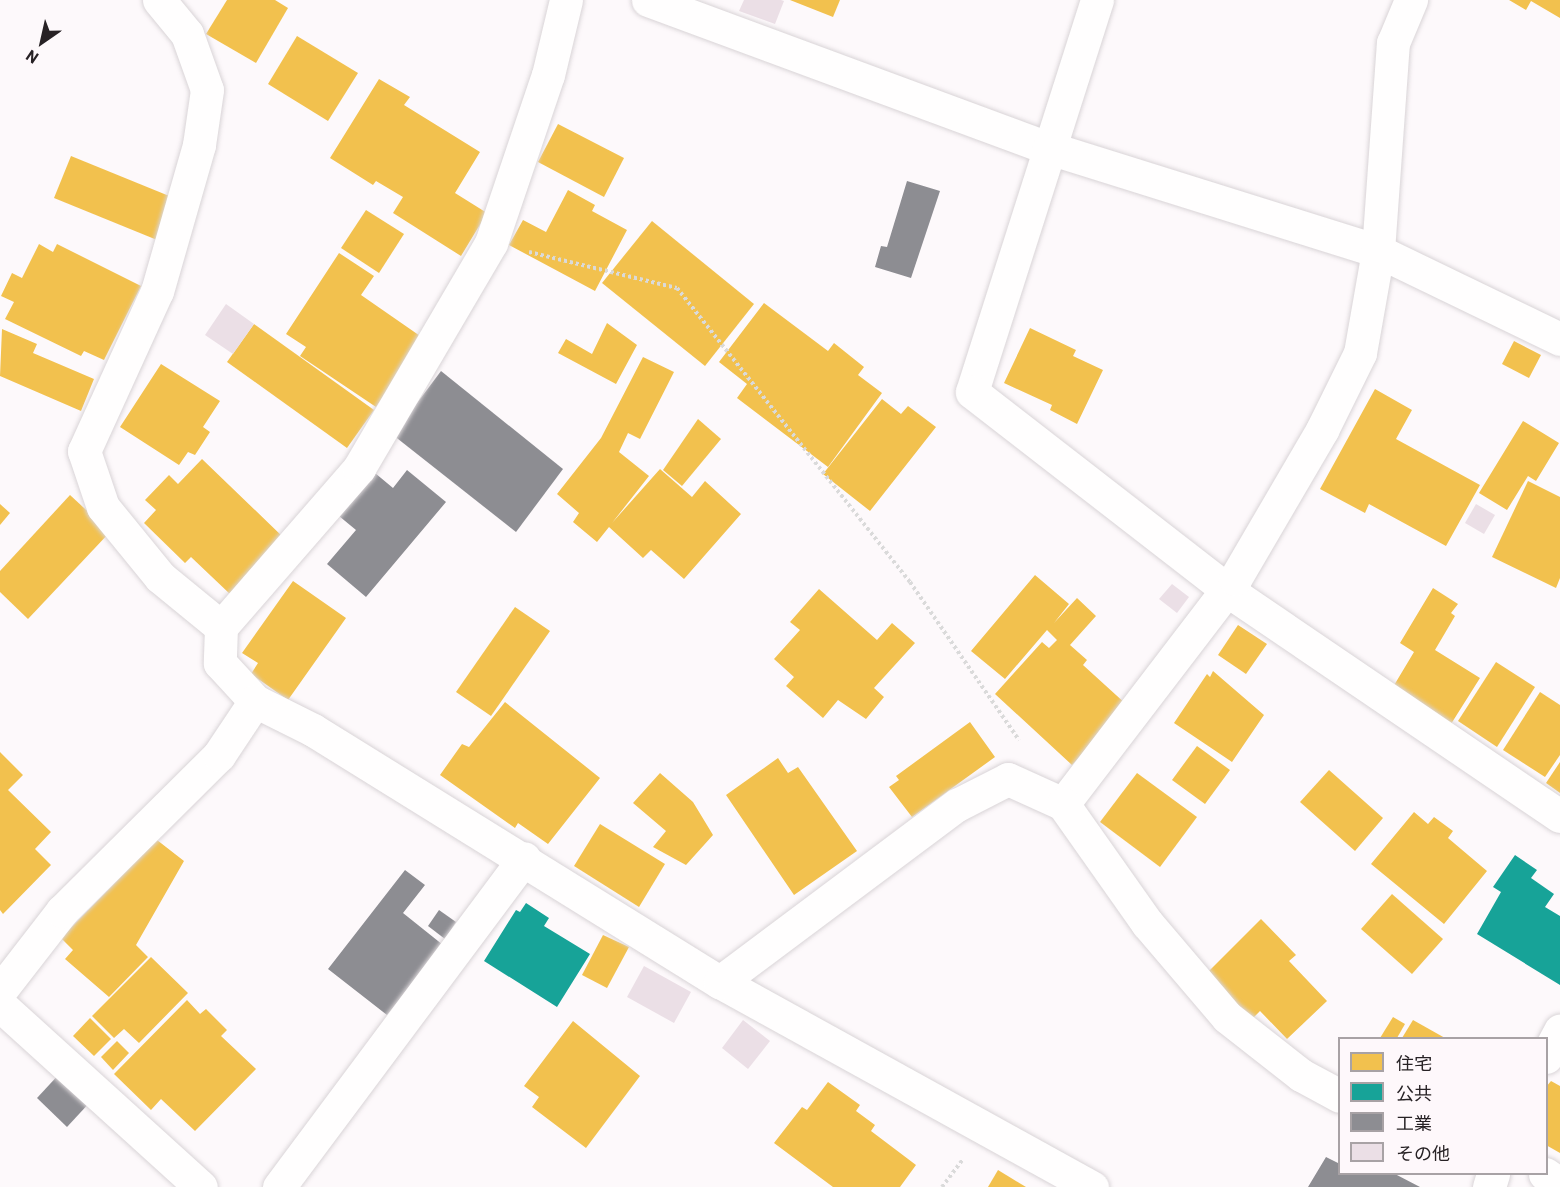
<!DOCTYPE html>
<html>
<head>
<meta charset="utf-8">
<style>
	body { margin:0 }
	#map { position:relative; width:1560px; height:1187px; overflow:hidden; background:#fdf9fb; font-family:Barlow,"Noto Sans JP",sans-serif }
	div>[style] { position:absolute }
	.homes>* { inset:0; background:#f2c14e }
	.public>* { inset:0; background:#17a398 }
	.industry>* { inset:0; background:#8d8d92 }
	.building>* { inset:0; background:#ebdfe6 }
	.path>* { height:4px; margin-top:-2px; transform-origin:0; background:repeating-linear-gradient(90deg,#dadada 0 3px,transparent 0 6px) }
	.roads { filter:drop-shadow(0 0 2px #d9d4d7) drop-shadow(0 0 2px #d9d4d7) }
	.minor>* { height:33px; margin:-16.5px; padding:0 16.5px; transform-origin:16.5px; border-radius:16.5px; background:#fffefe }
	span { translate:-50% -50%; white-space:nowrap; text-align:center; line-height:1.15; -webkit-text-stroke:6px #fef8fb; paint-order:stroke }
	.legend { position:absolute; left:1338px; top:1037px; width:210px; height:138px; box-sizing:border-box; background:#fef8fb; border:2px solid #a8a2a5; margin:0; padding:8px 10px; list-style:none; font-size:18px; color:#272225 }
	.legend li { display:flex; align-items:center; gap:12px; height:30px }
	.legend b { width:30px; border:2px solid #a8a2a5 }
	.north { position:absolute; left:12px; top:12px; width:60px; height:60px; -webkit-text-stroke:4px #fef8fb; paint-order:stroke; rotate:214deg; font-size:16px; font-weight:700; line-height:24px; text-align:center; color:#272225 }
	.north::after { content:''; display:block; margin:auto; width:21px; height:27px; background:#272225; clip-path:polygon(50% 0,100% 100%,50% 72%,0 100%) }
</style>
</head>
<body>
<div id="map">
	<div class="homes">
		<i style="clip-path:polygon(227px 0,275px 0,288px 8px,256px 63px,206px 34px)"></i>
		<i style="clip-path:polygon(790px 0,840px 0,833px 17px)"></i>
		<i style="clip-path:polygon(1509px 0,1560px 0,1560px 18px,1531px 1px,1526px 10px)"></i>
		<i style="clip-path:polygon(297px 36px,358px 73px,328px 121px,268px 84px)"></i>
		<i style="clip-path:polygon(379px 79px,410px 97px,404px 105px,480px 152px,455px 193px,487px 213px,461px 256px,393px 213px,403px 197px,376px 181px,373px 185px,330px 158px)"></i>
		<i style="clip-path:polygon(558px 124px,624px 158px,604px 197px,538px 162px)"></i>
		<i style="clip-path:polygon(71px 156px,179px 200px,162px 242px,54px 198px)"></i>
		<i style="clip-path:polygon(568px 190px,595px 205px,592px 211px,627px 230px,595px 291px,509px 245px,523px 220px,546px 232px)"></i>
		<i style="clip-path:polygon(366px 210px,404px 234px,379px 273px,341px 248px)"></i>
		<i style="clip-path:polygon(652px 221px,754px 304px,705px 366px,602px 283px)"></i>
		<i style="clip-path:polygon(39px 244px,53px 252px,57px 244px,141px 286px,104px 360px,84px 351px,81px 356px,5px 319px,14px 302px,1px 296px,12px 273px,22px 278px)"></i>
		<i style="clip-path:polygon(339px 253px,374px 276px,361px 295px,423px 338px,376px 407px,300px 356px,306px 347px,286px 334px)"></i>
		<i style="clip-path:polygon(764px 303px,828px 351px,834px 343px,864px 367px,858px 375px,882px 393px,828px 467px,737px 398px,747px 384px,719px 362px)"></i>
		<i style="clip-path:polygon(607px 323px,637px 345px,616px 384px,558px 353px,566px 339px,592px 354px)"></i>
		<i style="clip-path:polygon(254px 324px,374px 410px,347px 448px,227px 362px)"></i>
		<i style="clip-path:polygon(1030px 328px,1076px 350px,1073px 356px,1103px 370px,1077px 424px,1050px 410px,1052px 405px,1004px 383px)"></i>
		<i style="clip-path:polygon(2px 329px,37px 344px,33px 353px,94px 379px,81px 411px,0 376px)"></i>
		<i style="clip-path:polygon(1514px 341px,1541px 355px,1529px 378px,1502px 364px)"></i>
		<i style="clip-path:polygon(643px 357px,674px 372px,640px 439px,628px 433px,619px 452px,649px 476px,612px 523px,660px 469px,692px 497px,705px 481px,741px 514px,684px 579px,651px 550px,643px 558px,609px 527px,597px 542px,573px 522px,579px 513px,557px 494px,601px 438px)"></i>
		<i style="clip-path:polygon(161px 364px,220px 401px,203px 427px,210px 432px,195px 455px,188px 452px,179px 465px,120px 427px)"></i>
		<i style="clip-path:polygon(1375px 389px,1412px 410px,1396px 439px,1480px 485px,1446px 546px,1369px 504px,1365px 513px,1320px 489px)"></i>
		<i style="clip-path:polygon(882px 399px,901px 414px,908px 406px,936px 427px,870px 511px,823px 474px)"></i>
		<i style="clip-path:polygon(698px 419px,721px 439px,682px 486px,663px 470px)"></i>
		<i style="clip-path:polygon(1523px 421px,1559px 443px,1536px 481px,1528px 476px,1507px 510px,1479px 493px)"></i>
		<i style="clip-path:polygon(202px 459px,285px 539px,231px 595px,191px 557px,185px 563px,144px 523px,156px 510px,145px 500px,169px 475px,178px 484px)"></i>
		<i style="clip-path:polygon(1528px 481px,1560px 497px,1560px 578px,1556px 588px,1492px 557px)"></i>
		<i style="clip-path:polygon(70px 495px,110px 532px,28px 619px,0 592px,0 571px)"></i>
		<i style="clip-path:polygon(0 504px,10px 513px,0 525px)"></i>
		<i style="clip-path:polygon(1035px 575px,1069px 604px,1054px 623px,1077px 598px,1096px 616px,1070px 645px,1087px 660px,1083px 665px,1127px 705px,1072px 765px,995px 694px,1042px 642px,1049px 648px,1057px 640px,1047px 630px,1005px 679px,971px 651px)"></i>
		<i style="clip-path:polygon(293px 581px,346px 618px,288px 700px,251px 674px,258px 663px,242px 653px)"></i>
		<i style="clip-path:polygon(1433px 588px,1458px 604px,1451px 613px,1455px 616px,1435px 650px,1480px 678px,1451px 724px,1393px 687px,1414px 652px,1400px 643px)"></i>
		<i style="clip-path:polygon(819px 589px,877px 640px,892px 623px,915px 643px,874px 688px,884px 697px,866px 719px,838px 700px,823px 718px,786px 686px,794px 677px,774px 659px,800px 630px,790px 622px)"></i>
		<i style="clip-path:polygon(515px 607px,550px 631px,491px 716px,456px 692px)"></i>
		<i style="clip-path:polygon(1238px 625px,1267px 644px,1246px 674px,1218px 655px)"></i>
		<i style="clip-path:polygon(1496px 662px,1535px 687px,1497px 747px,1458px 721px)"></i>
		<i style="clip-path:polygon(1213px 671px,1264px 715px,1232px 762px,1174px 723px,1207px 674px,1210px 677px)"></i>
		<i style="clip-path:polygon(1540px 692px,1560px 705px,1560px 755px,1545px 777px,1503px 750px)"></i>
		<i style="clip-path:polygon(505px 702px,600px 778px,548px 844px,518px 823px,515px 828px,440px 775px,462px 744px,469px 747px)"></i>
		<i style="clip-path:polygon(970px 722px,995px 757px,912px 817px,889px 787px,899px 780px,896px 776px)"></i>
		<i style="clip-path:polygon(1197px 746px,1230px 770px,1205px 804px,1172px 780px)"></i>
		<i style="clip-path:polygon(0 752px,23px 775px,8px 790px,51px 832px,35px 849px,51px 865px,3px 914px,0 910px)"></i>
		<i style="clip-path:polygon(778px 758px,788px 773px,798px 767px,857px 851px,794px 895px,726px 795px)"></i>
		<i style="clip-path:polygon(1560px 762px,1560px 793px,1546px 783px)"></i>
		<i style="clip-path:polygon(1329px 770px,1383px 818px,1355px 851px,1300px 802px)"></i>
		<i style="clip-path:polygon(660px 773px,693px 802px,713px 835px,686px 865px,653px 847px,666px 831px,633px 803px)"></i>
		<i style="clip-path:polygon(1137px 773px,1197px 817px,1160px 867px,1100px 822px)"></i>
		<i style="clip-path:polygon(1414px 812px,1428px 824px,1434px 817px,1453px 831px,1448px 838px,1487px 871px,1444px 924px,1371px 864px)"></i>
		<i style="clip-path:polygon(600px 824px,665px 864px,639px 907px,574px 866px)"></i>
		<i style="clip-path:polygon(157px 840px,184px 861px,136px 945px,148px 957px,109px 997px,65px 959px,73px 950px,61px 938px)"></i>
		<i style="clip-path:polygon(1392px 894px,1443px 939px,1412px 974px,1361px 929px)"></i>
		<i style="clip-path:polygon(1261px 919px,1296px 955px,1289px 961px,1327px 1001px,1287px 1039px,1260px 1011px,1251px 1020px,1206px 974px)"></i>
		<i style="clip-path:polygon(603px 935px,629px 947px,607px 988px,582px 975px)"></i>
		<i style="clip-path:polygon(151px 957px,188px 993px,139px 1043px,124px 1029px,114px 1038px,92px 1016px)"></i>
		<i style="clip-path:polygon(187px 1000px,200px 1014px,206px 1009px,227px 1030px,221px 1036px,256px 1069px,195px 1131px,161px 1099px,151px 1110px,114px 1074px)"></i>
		<i style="clip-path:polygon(1393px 1017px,1405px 1024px,1397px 1038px,1380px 1038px)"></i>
		<i style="clip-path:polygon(90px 1018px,111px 1039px,94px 1056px,73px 1036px)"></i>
		<i style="clip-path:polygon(1413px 1020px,1445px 1038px,1402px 1038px)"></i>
		<i style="clip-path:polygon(573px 1021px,640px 1076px,586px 1148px,532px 1107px,539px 1097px,524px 1086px)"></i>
		<i style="clip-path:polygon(117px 1041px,129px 1053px,113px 1070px,101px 1057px)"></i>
		<i style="clip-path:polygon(1551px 1081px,1560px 1086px,1560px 1153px,1546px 1145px,1546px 1087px)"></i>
		<i style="clip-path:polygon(828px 1082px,860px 1105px,856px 1111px,875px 1125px,871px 1131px,916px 1165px,900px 1187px,833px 1187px,774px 1143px,802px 1107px,807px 1110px)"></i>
		<i style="clip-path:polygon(998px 1170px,1026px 1187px,988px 1187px)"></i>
	</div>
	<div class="public">
		<i style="clip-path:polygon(1515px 855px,1537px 870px,1531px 878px,1554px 894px,1545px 907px,1560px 916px,1560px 985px,1477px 934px,1501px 892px,1493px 887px)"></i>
		<i style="clip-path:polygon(526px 903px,549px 918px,544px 926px,590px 954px,557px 1007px,484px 961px,516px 910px,520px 912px)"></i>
	</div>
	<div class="industry">
		<i style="clip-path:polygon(907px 181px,940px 191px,911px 278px,875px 267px,881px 246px,887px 247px)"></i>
		<i style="clip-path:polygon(441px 371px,563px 469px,516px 532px,393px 435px)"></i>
		<i style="clip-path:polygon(407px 470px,446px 502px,366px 597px,327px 564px,356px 530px,339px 516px,375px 473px,393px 488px)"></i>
		<i style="clip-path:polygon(405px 870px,425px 885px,403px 913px,443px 945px,387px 1015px,328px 969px)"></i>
		<i style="clip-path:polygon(439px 910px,456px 922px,445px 939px,428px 926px)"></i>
		<i style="clip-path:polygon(62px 1071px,92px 1100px,67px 1127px,37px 1098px)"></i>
		<i style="clip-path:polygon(1326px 1157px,1340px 1164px,1340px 1174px,1395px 1174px,1420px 1187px,1308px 1187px)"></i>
	</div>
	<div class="building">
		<i style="clip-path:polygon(744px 0,781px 0,784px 1px,775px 24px,739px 11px)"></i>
		<i style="clip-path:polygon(226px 304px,254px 324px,233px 354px,205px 335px)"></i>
		<i style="clip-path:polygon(1476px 504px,1495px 515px,1484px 534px,1465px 523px)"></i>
		<i style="clip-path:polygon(1172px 584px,1189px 597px,1177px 613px,1159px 599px)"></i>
		<i style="clip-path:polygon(644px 966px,691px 992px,674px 1023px,627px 997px)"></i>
		<i style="clip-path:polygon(743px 1020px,770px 1041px,748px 1069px,722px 1048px)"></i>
	</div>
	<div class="path">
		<i style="left:529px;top:252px;width:152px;rotate:13.7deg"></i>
		<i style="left:677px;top:288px;width:375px;rotate:51.6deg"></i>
		<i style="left:910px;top:582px;width:192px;rotate:55.4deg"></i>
		<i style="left:942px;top:1187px;width:34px;rotate:-53deg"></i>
	</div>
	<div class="roads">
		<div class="minor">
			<i style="left:159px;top:0;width:44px;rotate:50.5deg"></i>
			<i style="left:187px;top:34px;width:59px;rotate:70.3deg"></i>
			<i style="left:207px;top:90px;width:56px;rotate:98.3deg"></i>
			<i style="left:199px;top:145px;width:152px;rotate:106deg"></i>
			<i style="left:157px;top:291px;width:176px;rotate:114.5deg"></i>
			<i style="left:84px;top:451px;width:59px;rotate:71.3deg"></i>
			<i style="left:103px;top:507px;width:90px;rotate:50.8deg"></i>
			<i style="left:160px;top:577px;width:79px;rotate:39.3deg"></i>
			<i style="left:221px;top:627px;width:36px;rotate:92deg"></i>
			<i style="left:220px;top:663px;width:52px;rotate:47.4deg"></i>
			<i style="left:255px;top:701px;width:65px;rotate:26.6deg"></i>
			<i style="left:313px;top:730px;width:479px;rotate:31.8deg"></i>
			<i style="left:720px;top:982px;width:425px;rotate:28.9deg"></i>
			<i style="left:648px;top:0;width:427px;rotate:20.3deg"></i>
			<i style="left:1049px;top:148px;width:345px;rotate:17.4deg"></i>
			<i style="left:1378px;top:251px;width:202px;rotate:25.8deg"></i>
			<i style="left:1097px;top:0;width:411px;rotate:107.7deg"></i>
			<i style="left:972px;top:392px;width:323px;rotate:37.8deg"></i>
			<i style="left:1227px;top:590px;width:402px;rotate:34.2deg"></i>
			<i style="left:221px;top:627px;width:211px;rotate:-49deg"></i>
			<i style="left:359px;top:468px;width:261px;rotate:-59.6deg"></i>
			<i style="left:491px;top:243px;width:177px;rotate:-71.3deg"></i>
			<i style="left:548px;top:75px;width:77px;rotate:-76.5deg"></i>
			<i style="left:1063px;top:804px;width:283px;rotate:-52.6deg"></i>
			<i style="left:1235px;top:579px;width:173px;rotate:-59.7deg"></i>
			<i style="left:1322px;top:430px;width:86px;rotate:-63.7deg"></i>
			<i style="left:1360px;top:353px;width:104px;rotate:-80deg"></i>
			<i style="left:1378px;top:251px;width:209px;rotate:-85.9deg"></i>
			<i style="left:1393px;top:43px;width:47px;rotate:-67.3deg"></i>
			<i style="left:720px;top:982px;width:296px;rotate:-36.8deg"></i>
			<i style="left:957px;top:805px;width:57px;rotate:-27deg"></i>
			<i style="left:1008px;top:779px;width:60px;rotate:24.4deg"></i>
			<i style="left:1063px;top:804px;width:146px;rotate:54.8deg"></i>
			<i style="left:1147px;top:923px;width:123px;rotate:49.6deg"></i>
			<i style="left:1227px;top:1017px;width:94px;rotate:38.1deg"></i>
			<i style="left:1301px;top:1075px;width:44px;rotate:28.3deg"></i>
			<i style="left:0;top:991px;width:101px;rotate:-52.2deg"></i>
			<i style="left:62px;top:911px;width:221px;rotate:-44.8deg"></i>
			<i style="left:219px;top:755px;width:65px;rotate:-56.3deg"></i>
			<i style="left:0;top:1005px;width:271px;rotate:42.2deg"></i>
			<i style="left:1546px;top:1057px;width:30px;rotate:-62deg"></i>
			<i style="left:1545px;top:1174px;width:18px;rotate:34deg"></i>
			<i style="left:279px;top:1187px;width:410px;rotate:-53.3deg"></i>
			<i style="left:1489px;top:1187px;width:14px;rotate:-73deg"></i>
		</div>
	</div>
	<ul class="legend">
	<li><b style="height:16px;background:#f2c14e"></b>住宅</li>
	<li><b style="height:16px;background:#17a398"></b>公共</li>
	<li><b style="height:16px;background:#8d8d92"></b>工業</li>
	<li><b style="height:16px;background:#ebdfe6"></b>その他</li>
	</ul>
	<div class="north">N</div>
</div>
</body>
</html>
